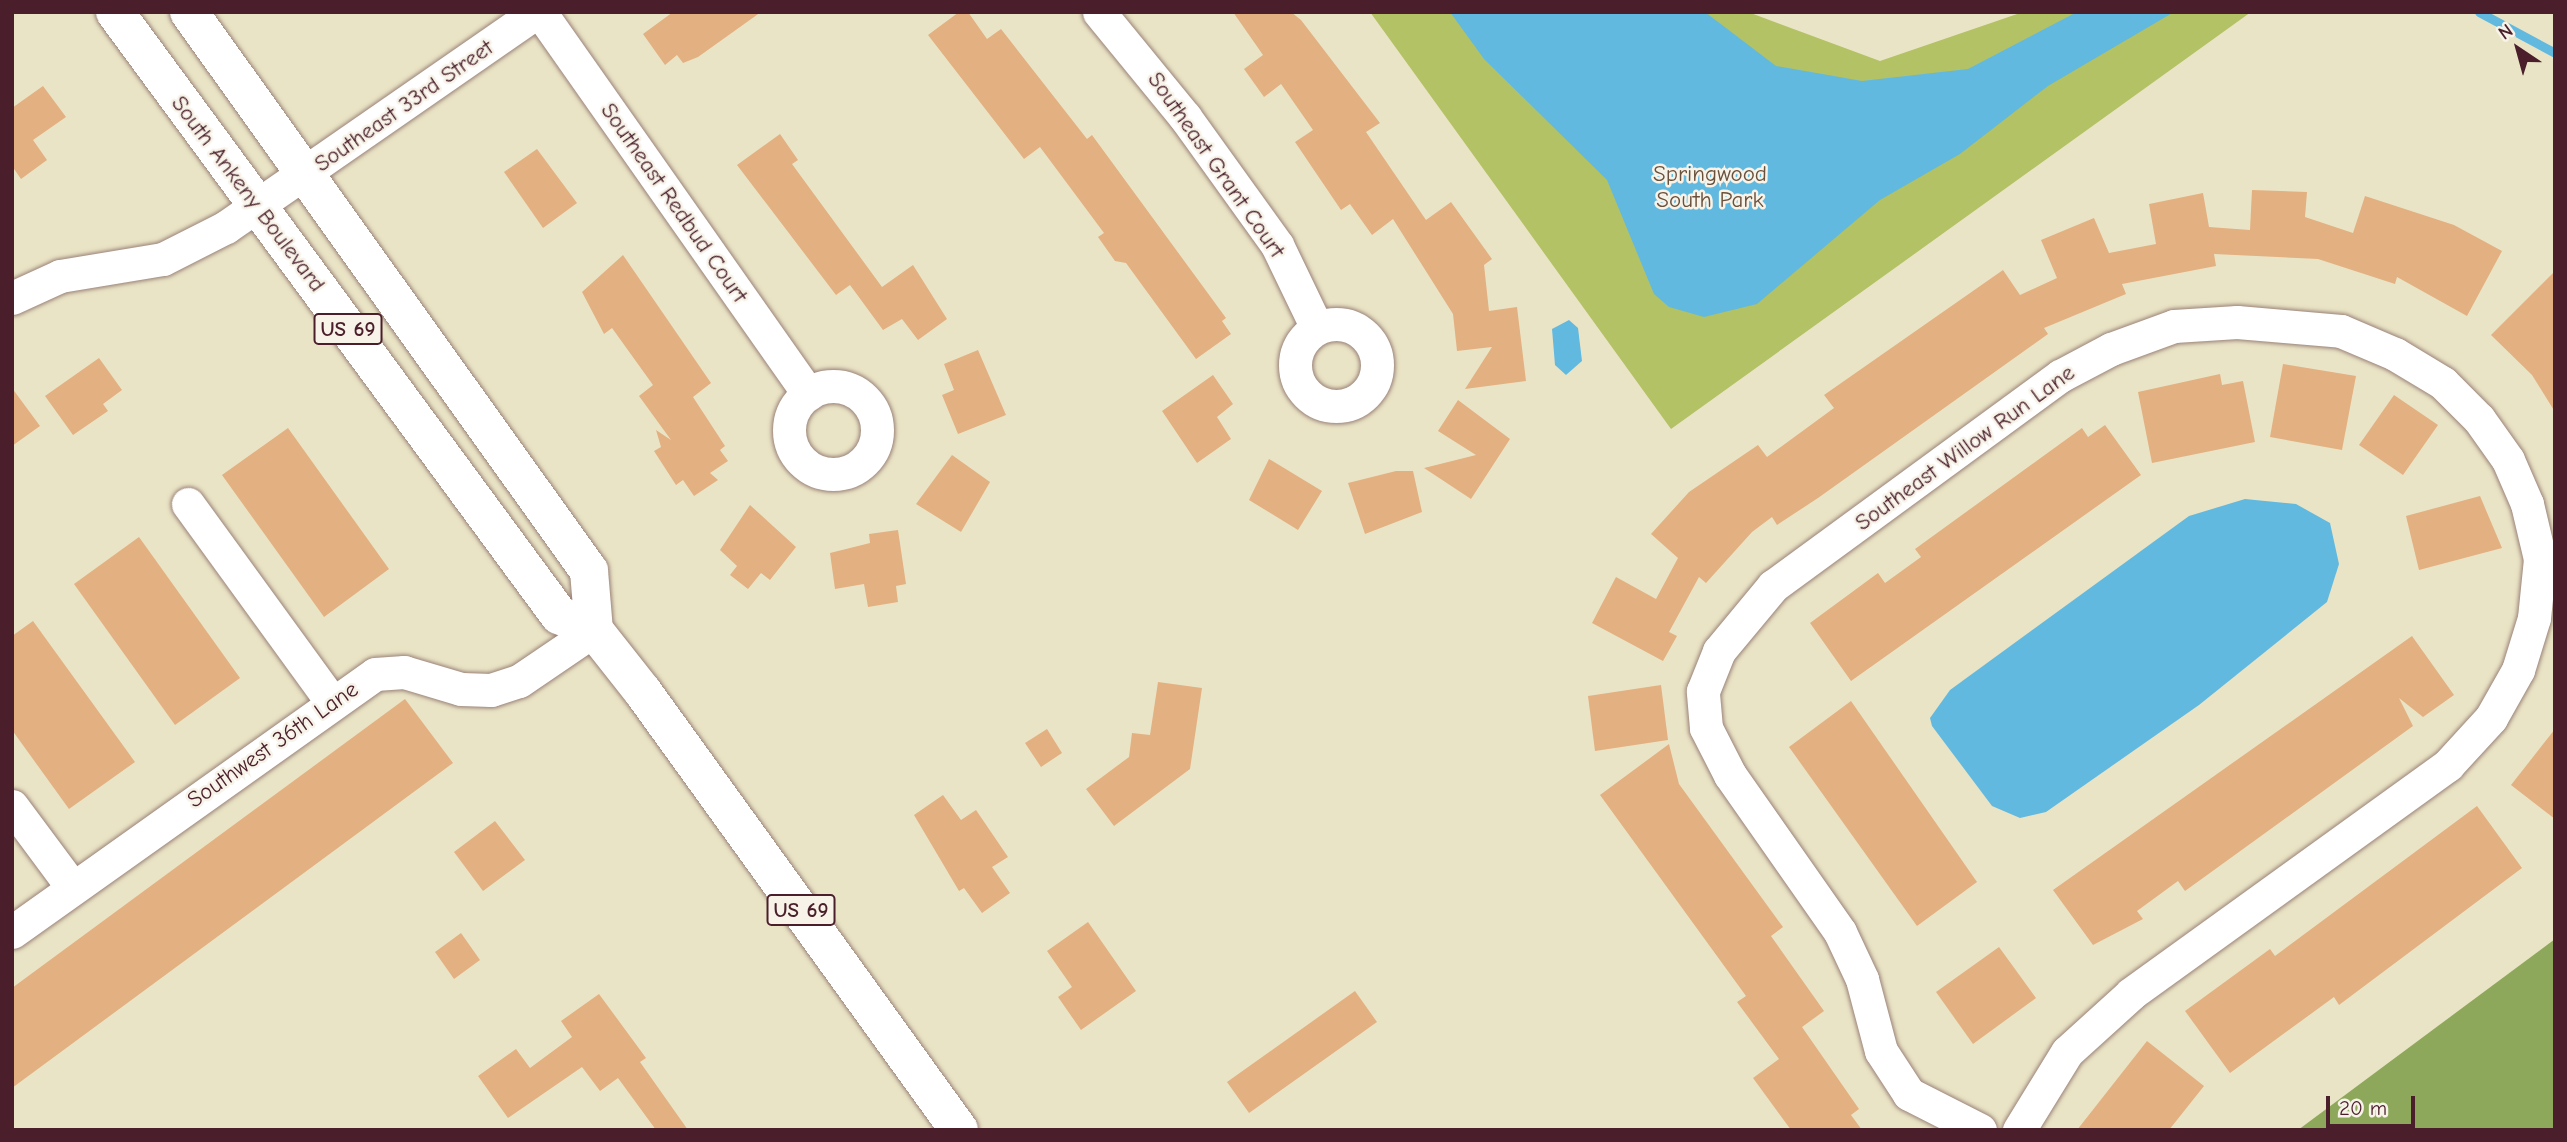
<!DOCTYPE html>
<html>
<head>
<meta charset="utf-8">
<style>
	body { margin:0 }
	#map { position:relative; width:2567px; height:1142px; overflow:hidden; background:#eae4c6; font-family:"Comic Neue",sans-serif }
	div>[style] { position:absolute }
	.green>* { inset:0; background:#b2c265 }
	.forest>* { inset:0; background:#8da85a }
	.water>* { inset:0; background:#62b9df }
	.stream>* { height:9px; margin:-4.5px; padding:0 4.5px; transform-origin:4.5px; border-radius:4.5px; background:#62b9df }
	.building>* { inset:0; background:#e3b081 }
	.roads { filter:drop-shadow(0 0 2px #9a8278) drop-shadow(0 0 2px #9a8278) }
	.minor>* { height:33px; margin:-16.5px; padding:0 16.5px; transform-origin:16.5px; border-radius:16.5px; background:#fff }
	.minor>.ring { margin:-16.5px; padding:0; box-sizing:content-box; background:none; border:33px solid #fff; border-radius:50% }
	.primary>* { height:38px; margin:-19px; padding:0 19px; transform-origin:19px; border-radius:19px; background:#fff }
	span { translate:-50% -50%; white-space:nowrap; text-align:center; line-height:1.15; -webkit-text-stroke:5px #f7f3e8; paint-order:stroke }
	.shield-label span { padding:2px 5px; background:#f7f3e8; border:2px solid; border-radius:5px; -webkit-text-stroke-width:0 }
	.shield-label { font-size:21px; color:#4a1f2b; font-weight:700 }
	.street-label { font-size:23px; color:#4a1f2b }
	.park-label { font-size:23px; color:#69503c }
	.frame { position:absolute; inset:0; border:14px solid #4a1f2b; pointer-events:none }
	.north { position:absolute; left:2483px; top:14px; width:70px; height:70px; -webkit-text-stroke:5px #f7f3e8; paint-order:stroke; rotate:324deg; font-size:19px; font-weight:700; line-height:28px; text-align:center; color:#4a1f2b }
	.north::after { content:''; display:block; margin:auto; width:24px; height:32px; background:#4a1f2b; clip-path:polygon(50% 0,100% 100%,50% 72%,0 100%) }
	.scale { position:absolute; left:2326px; top:1096px; width:89px; height:32px; box-sizing:border-box; border:4px solid #4a1f2b; border-top:0; padding-left:9px; font-size:21px; line-height:24px; white-space:nowrap; color:#4a1f2b; -webkit-text-stroke:5px #f7f3e8; paint-order:stroke }
</style>
</head>
<body>
<div id="map">
	<div class="green">
		<i style="clip-path:polygon(1370px 12px,1748px 12px,1880px 61px,2023px 12px,2251px 12px,1671px 429px)"></i>
	</div>
	<div class="forest">
		<i style="clip-path:polygon(2555px 939px,2555px 1130px,2298px 1130px)"></i>
	</div>
	<div class="water">
		<i style="clip-path:polygon(1450px 12px,1705px 12px,1776px 66px,1862px 81px,1968px 69px,2077px 12px,2174px 12px,2048px 86px,1960px 154px,1880px 200px,1757px 304px,1704px 317px,1669px 307px,1654px 294px,1607px 180px,1484px 59px)"></i>
		<i style="clip-path:polygon(1569px 320px,1578px 328px,1582px 361px,1566px 375px,1555px 365px,1552px 329px)"></i>
		<i style="clip-path:polygon(2245px 499px,2296px 504px,2330px 523px,2339px 564px,2327px 602px,2199px 705px,2046px 812px,2020px 818px,1992px 806px,1932px 726px,1930px 718px,1950px 690px,2189px 516px)"></i>
	</div>
	<div class="stream">
		<i style="left:2479px;top:12px;width:86px;rotate:28.3deg"></i>
	</div>
	<div class="building">
		<i style="clip-path:polygon(673px 12px,761px 12px,698px 57px,683px 63px,677px 55px,665px 65px,643px 34px)"></i>
		<i style="clip-path:polygon(959px 12px,968px 12px,987px 39px,1001px 29px,1087px 139px,1092px 135px,1226px 318px,1222px 321px,1231px 334px,1196px 359px,1126px 263px,1115px 261px,1098px 237px,1104px 233px,1040px 147px,1024px 159px,928px 35px)"></i>
		<i style="clip-path:polygon(1233px 12px,1291px 12px,1301px 20px,1380px 123px,1366px 132px,1426px 220px,1451px 202px,1492px 259px,1484px 265px,1489px 311px,1517px 307px,1526px 381px,1465px 389px,1492px 347px,1457px 351px,1453px 314px,1393px 219px,1372px 235px,1350px 204px,1341px 210px,1295px 142px,1313px 130px,1281px 84px,1264px 97px,1244px 69px,1263px 55px)"></i>
		<i style="clip-path:polygon(43px 86px,66px 117px,33px 140px,47px 160px,21px 179px,12px 166px,12px 108px)"></i>
		<i style="clip-path:polygon(780px 134px,798px 160px,792px 164px,882px 287px,913px 265px,947px 319px,918px 340px,902px 319px,883px 330px,850px 285px,836px 295px,737px 165px)"></i>
		<i style="clip-path:polygon(537px 149px,577px 203px,543px 228px,504px 172px)"></i>
		<i style="clip-path:polygon(2252px 190px,2307px 192px,2305px 217px,2353px 233px,2365px 196px,2454px 225px,2502px 251px,2467px 316px,2397px 277px,2395px 284px,2318px 259px,2214px 254px,2216px 266px,2122px 284px,2126px 294px,2044px 328px,2048px 334px,1818px 498px,1777px 525px,1772px 517px,1752px 532px,1706px 583px,1699px 577px,1669px 632px,1677px 636px,1663px 661px,1592px 623px,1616px 577px,1656px 599px,1678px 558px,1651px 534px,1689px 492px,1758px 445px,1767px 457px,1834px 408px,1824px 395px,2003px 270px,2020px 295px,2057px 278px,2041px 240px,2094px 218px,2109px 253px,2156px 244px,2149px 204px,2203px 193px,2209px 227px,2250px 230px)"></i>
		<i style="clip-path:polygon(623px 255px,711px 383px,693px 397px,725px 446px,720px 450px,728px 461px,710px 473px,718px 480px,694px 496px,683px 480px,676px 485px,654px 451px,661px 447px,656px 430px,671px 440px,639px 396px,653px 385px,612px 328px,604px 334px,582px 292px)"></i>
		<i style="clip-path:polygon(2555px 271px,2555px 412px,2532px 375px,2491px 335px)"></i>
		<i style="clip-path:polygon(978px 350px,1006px 415px,958px 434px,942px 395px,954px 390px,944px 364px)"></i>
		<i style="clip-path:polygon(99px 358px,122px 390px,103px 404px,108px 411px,73px 435px,45px 396px)"></i>
		<i style="clip-path:polygon(2283px 364px,2356px 376px,2342px 450px,2270px 437px)"></i>
		<i style="clip-path:polygon(2220px 374px,2222px 385px,2243px 381px,2255px 442px,2152px 463px,2138px 392px)"></i>
		<i style="clip-path:polygon(1213px 375px,1233px 404px,1217px 417px,1231px 439px,1197px 463px,1162px 411px)"></i>
		<i style="clip-path:polygon(12px 388px,40px 426px,12px 446px)"></i>
		<i style="clip-path:polygon(2394px 395px,2438px 425px,2403px 475px,2359px 445px)"></i>
		<i style="clip-path:polygon(1458px 400px,1510px 439px,1471px 499px,1424px 468px,1476px 455px,1438px 431px)"></i>
		<i style="clip-path:polygon(2105px 425px,2141px 475px,1851px 681px,1810px 623px,1878px 573px,1885px 583px,1921px 557px,1915px 549px,2082px 428px,2088px 437px)"></i>
		<i style="clip-path:polygon(288px 428px,389px 569px,324px 617px,222px 475px)"></i>
		<i style="clip-path:polygon(952px 455px,990px 482px,961px 532px,916px 504px)"></i>
		<i style="clip-path:polygon(1269px 459px,1322px 491px,1298px 530px,1249px 500px)"></i>
		<i style="clip-path:polygon(1396px 471px,1413px 471px,1422px 512px,1365px 534px,1348px 483px)"></i>
		<i style="clip-path:polygon(2480px 496px,2502px 548px,2419px 570px,2406px 516px)"></i>
		<i style="clip-path:polygon(750px 505px,796px 547px,770px 580px,761px 573px,748px 589px,730px 575px,737px 566px,720px 550px)"></i>
		<i style="clip-path:polygon(898px 530px,906px 584px,896px 586px,898px 602px,868px 607px,864px 584px,835px 589px,830px 553px,870px 543px,869px 534px)"></i>
		<i style="clip-path:polygon(139px 537px,240px 678px,175px 725px,74px 584px)"></i>
		<i style="clip-path:polygon(33px 621px,135px 762px,69px 809px,12px 730px,12px 636px)"></i>
		<i style="clip-path:polygon(2412px 636px,2454px 695px,2423px 717px,2399px 698px,2413px 726px,2185px 891px,2178px 881px,2137px 911px,2143px 919px,2093px 945px,2053px 890px)"></i>
		<i style="clip-path:polygon(1158px 682px,1202px 688px,1190px 769px,1114px 826px,1086px 789px,1129px 757px,1132px 733px,1150px 735px)"></i>
		<i style="clip-path:polygon(1661px 685px,1668px 740px,1595px 751px,1588px 696px)"></i>
		<i style="clip-path:polygon(405px 699px,453px 763px,12px 1088px,12px 988px)"></i>
		<i style="clip-path:polygon(1851px 701px,1977px 882px,1917px 926px,1789px 747px)"></i>
		<i style="clip-path:polygon(1047px 729px,1062px 753px,1041px 767px,1025px 743px)"></i>
		<i style="clip-path:polygon(2555px 729px,2555px 819px,2511px 785px)"></i>
		<i style="clip-path:polygon(1669px 744px,1679px 784px,1783px 927px,1771px 936px,1824px 1011px,1802px 1027px,1859px 1109px,1851px 1115px,1862px 1130px,1791px 1130px,1753px 1078px,1779px 1059px,1737px 1002px,1746px 996px,1600px 795px)"></i>
		<i style="clip-path:polygon(943px 795px,961px 820px,976px 810px,1008px 857px,992px 867px,1010px 893px,982px 913px,964px 888px,959px 891px,914px 815px)"></i>
		<i style="clip-path:polygon(2477px 806px,2522px 868px,2339px 1005px,2334px 997px,2230px 1073px,2185px 1011px,2270px 949px,2275px 956px)"></i>
		<i style="clip-path:polygon(495px 821px,525px 860px,483px 891px,454px 852px)"></i>
		<i style="clip-path:polygon(1088px 922px,1136px 991px,1081px 1030px,1058px 997px,1072px 987px,1047px 951px)"></i>
		<i style="clip-path:polygon(461px 933px,480px 960px,454px 979px,435px 952px)"></i>
		<i style="clip-path:polygon(1999px 947px,2036px 998px,1973px 1044px,1936px 992px)"></i>
		<i style="clip-path:polygon(1355px 991px,1377px 1022px,1249px 1113px,1227px 1082px)"></i>
		<i style="clip-path:polygon(599px 994px,646px 1058px,640px 1062px,688px 1130px,656px 1130px,618px 1078px,600px 1091px,582px 1067px,508px 1118px,478px 1076px,516px 1049px,530px 1068px,572px 1037px,561px 1021px)"></i>
		<i style="clip-path:polygon(2147px 1041px,2204px 1086px,2169px 1130px,2077px 1130px)"></i>
	</div>
	<div class="roads">
		<div class="minor">
			<i style="left:540px;top:12px;width:467px;rotate:54.9deg"></i>
			<i style="left:1099px;top:12px;width:136px;rotate:50.7deg"></i>
			<i style="left:1185px;top:117px;width:158px;rotate:54.3deg"></i>
			<i style="left:1277px;top:245px;width:92px;rotate:64.3deg"></i>
			<i style="left:12px;top:298px;width:53px;rotate:-24.6deg"></i>
			<i style="left:60px;top:276px;width:104px;rotate:-9.4deg"></i>
			<i style="left:163px;top:259px;width:71px;rotate:-26.9deg"></i>
			<i style="left:226px;top:227px;width:378px;rotate:-34.7deg"></i>
			<i class="ring" style="left:1295px;top:324px;width:49px;height:49px"></i>
			<i class="ring" style="left:789px;top:386px;width:55px;height:55px"></i>
			<i style="left:188px;top:504px;width:243px;rotate:54deg"></i>
			<i style="left:12px;top:806px;width:102px;rotate:53.4deg"></i>
			<i style="left:12px;top:932px;width:445px;rotate:-35.4deg"></i>
			<i style="left:375px;top:674px;width:29px;rotate:-4deg"></i>
			<i style="left:404px;top:672px;width:59px;rotate:16.6deg"></i>
			<i style="left:461px;top:689px;width:30px;rotate:2deg"></i>
			<i style="left:491px;top:690px;width:29px;rotate:-18deg"></i>
			<i style="left:519px;top:681px;width:91px;rotate:-34.2deg"></i>
			<i style="left:1980px;top:1130px;width:80px;rotate:-153.1deg"></i>
			<i style="left:1909px;top:1094px;width:51px;rotate:-123.1deg"></i>
			<i style="left:1881px;top:1051px;width:74px;rotate:-104.8deg"></i>
			<i style="left:1862px;top:979px;width:52px;rotate:-115.1deg"></i>
			<i style="left:1840px;top:932px;width:192px;rotate:-125deg"></i>
			<i style="left:1730px;top:775px;width:53px;rotate:-117.1deg"></i>
			<i style="left:1706px;top:728px;width:37px;rotate:-95deg"></i>
			<i style="left:1703px;top:691px;width:43px;rotate:-68.2deg"></i>
			<i style="left:1719px;top:651px;width:85px;rotate:-50.3deg"></i>
			<i style="left:1773px;top:586px;width:356px;rotate:-36.2deg"></i>
			<i style="left:2060px;top:376px;width:58px;rotate:-27.9deg"></i>
			<i style="left:2111px;top:349px;width:67px;rotate:-20.1deg"></i>
			<i style="left:2174px;top:326px;width:63px;rotate:-3.6deg"></i>
			<i style="left:2237px;top:322px;width:104px;rotate:4.9deg"></i>
			<i style="left:2341px;top:331px;width:59px;rotate:23.1deg"></i>
			<i style="left:2395px;top:354px;width:56px;rotate:31.1deg"></i>
			<i style="left:2443px;top:383px;width:51px;rotate:45deg"></i>
			<i style="left:2479px;top:419px;width:50px;rotate:54.7deg"></i>
			<i style="left:2508px;top:460px;width:48px;rotate:66.6deg"></i>
			<i style="left:2527px;top:504px;width:57px;rotate:76.7deg"></i>
			<i style="left:2540px;top:559px;width:59px;rotate:95.8deg"></i>
			<i style="left:2534px;top:618px;width:54px;rotate:107.1deg"></i>
			<i style="left:2518px;top:670px;width:55px;rotate:119.4deg"></i>
			<i style="left:2491px;top:718px;width:64px;rotate:132.5deg"></i>
			<i style="left:2448px;top:765px;width:391px;rotate:144.2deg"></i>
			<i style="left:2131px;top:994px;width:86px;rotate:137.8deg"></i>
			<i style="left:2067px;top:1052px;width:92px;rotate:121.6deg"></i>
		</div>
		<div class="primary">
			<i style="left:115px;top:12px;width:749px;rotate:53.64deg"></i>
			<i style="left:559px;top:615px;width:38px;rotate:23deg"></i>
			<i style="left:594px;top:630px;width:79px;rotate:51.7deg"></i>
			<i style="left:643px;top:692px;width:540px;rotate:54.19deg"></i>
			<i style="left:189px;top:12px;width:687px;rotate:54.41deg"></i>
			<i style="left:589px;top:571px;width:59px;rotate:85.2deg"></i>
		</div>
	</div>
	<div class="shield-label">
		<span style="left:348px;top:329px">US 69</span>
		<span style="left:801px;top:910px">US 69</span>
	</div>
	<div class="street-label">
		<span style="left:404px;top:106px;rotate:-35deg">Southeast 33rd Street</span>
		<span style="left:1216px;top:165px;rotate:55deg">Southeast Grant Court</span>
		<span style="left:248px;top:194px;rotate:53deg">South Ankeny Boulevard</span>
		<span style="left:674px;top:203px;rotate:55deg">Southeast Redbud Court</span>
		<span style="left:1965px;top:448px;rotate:-36deg">Southeast Willow Run Lane</span>
		<span style="left:273px;top:745px;rotate:-35deg">Southwest 36th Lane</span>
	</div>
	<div class="park-label">
		<span style="left:1710px;top:187px">Springwood<br>South Park</span>
	</div>
	<div class="frame"></div>
	<div class="north">N</div>
	<div class="scale">20 m</div>
</div>
</body>
</html>
